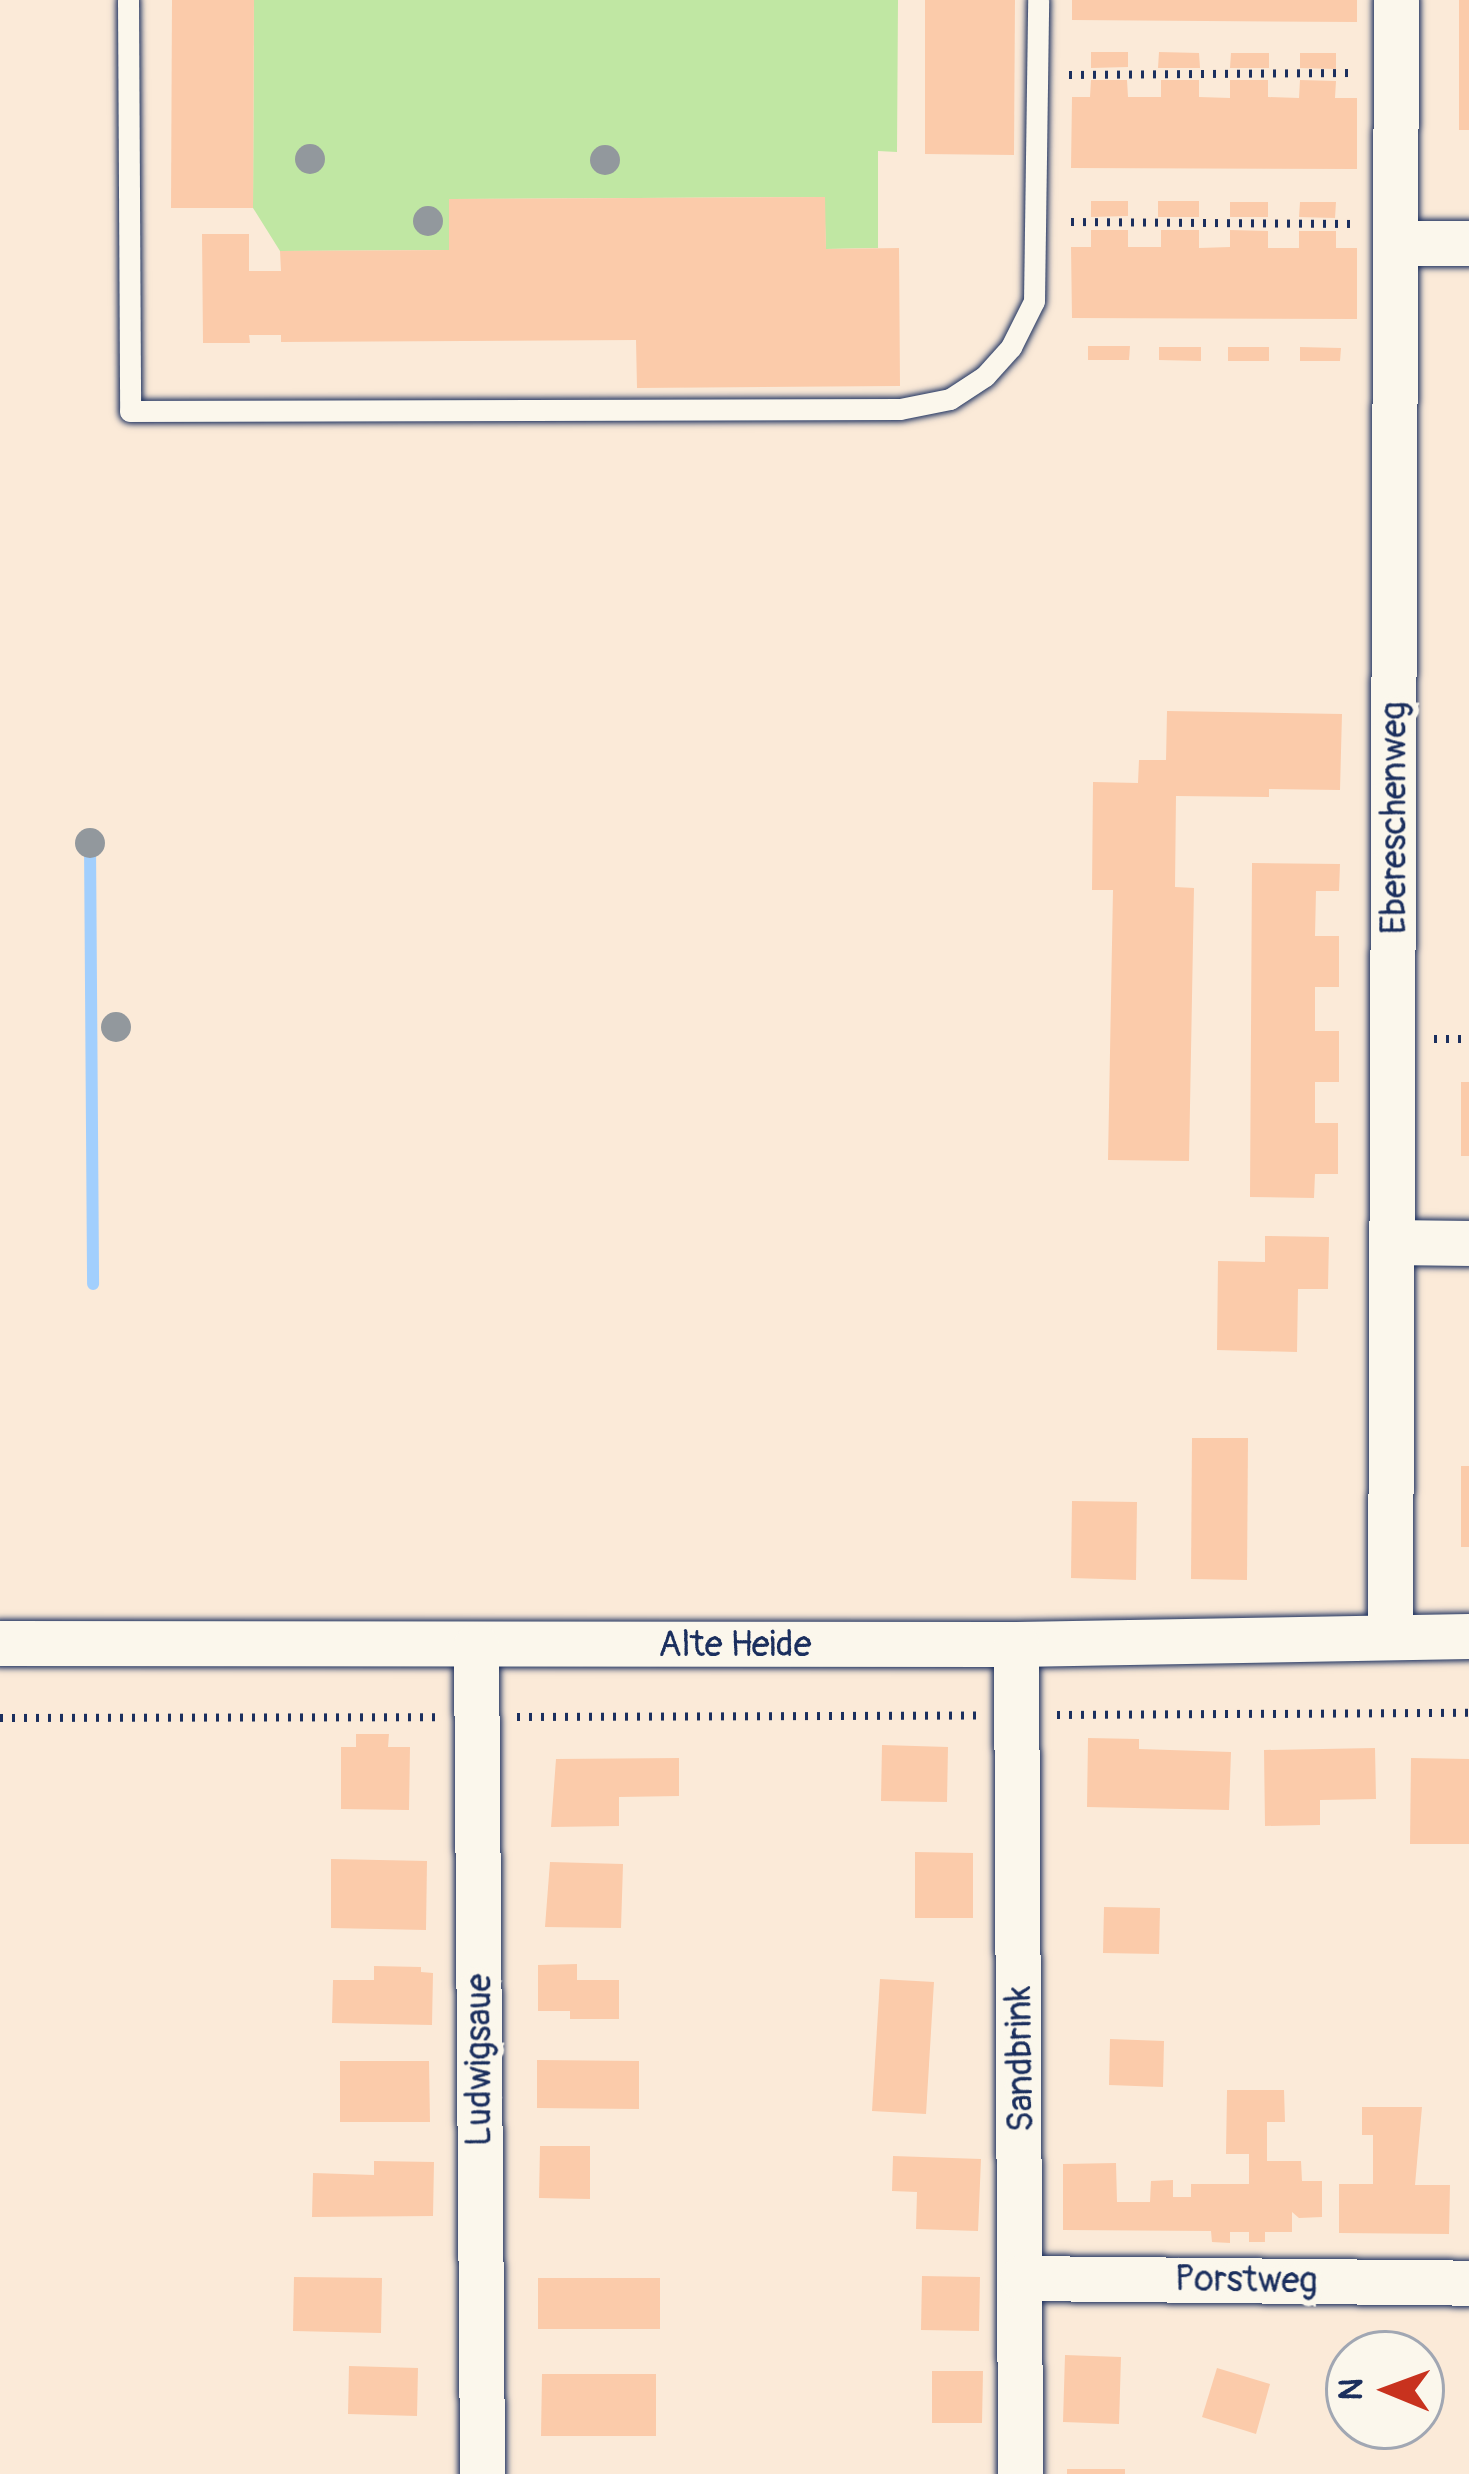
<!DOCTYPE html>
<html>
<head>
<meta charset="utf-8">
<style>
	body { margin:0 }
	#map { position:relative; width:1469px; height:2474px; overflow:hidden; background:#fbead8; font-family:Pangolin,sans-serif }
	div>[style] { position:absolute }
	.green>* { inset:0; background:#c0e7a3 }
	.stream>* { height:12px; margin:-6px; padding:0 6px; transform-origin:6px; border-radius:6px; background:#a2cffd }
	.building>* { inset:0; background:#fbcbaa }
	.path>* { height:8px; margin-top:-4px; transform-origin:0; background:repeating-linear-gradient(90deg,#1b2f5e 0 3px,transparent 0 12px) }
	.roads { filter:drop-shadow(0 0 3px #1b2f5e) drop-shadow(0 0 3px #1b2f5e) }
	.lane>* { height:21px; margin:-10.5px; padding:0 10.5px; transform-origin:10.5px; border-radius:10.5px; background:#fbf7ec }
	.street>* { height:45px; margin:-22.5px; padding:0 22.5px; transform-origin:22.5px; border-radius:22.5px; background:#fbf7ec }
	.trees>* { width:30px; height:30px; margin:-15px; border-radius:50%; background:#92989d }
	span { translate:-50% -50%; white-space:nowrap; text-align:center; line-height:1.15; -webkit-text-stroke:12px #fbf7ec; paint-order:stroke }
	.street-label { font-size:36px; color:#1b2f5e }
	.north { position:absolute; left:1325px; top:2330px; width:120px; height:120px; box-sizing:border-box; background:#fbf7ec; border:3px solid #a1a7b3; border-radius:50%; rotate:271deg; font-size:33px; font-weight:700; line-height:48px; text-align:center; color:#1b2f5e }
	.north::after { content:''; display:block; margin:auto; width:42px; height:54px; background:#c8321e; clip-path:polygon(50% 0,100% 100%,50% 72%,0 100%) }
</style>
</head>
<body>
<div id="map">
	<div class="green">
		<i style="clip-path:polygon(254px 0,898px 0,897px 152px,878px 151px,878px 248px,826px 249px,824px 197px,450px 199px,449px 250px,280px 251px,253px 208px)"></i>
	</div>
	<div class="stream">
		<i style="left:90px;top:843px;width:441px;rotate:89.6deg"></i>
	</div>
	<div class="building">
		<i style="clip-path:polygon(172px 0,254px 0,253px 208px,171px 208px)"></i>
		<i style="clip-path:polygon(925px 0,1015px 0,1014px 155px,925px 154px)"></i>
		<i style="clip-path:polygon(1072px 0,1357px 0,1357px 22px,1072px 20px)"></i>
		<i style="clip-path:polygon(1459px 0,1469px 0,1469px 130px,1459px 130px)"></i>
		<i style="clip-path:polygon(1091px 52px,1128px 52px,1128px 67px,1091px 68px)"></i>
		<i style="clip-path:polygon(1159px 52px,1199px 53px,1200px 68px,1158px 68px)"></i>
		<i style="clip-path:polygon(1231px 53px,1269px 53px,1269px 68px,1230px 68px)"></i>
		<i style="clip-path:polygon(1300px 53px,1336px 53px,1336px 69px,1300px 68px)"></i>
		<i style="clip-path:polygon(1091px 80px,1127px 80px,1128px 97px,1161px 97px,1161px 80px,1199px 80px,1199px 97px,1230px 98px,1230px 80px,1268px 80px,1268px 97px,1299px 98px,1300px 80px,1336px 81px,1335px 98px,1357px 98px,1357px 169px,1071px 168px,1072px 97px,1090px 97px)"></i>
		<i style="clip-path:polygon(825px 197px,826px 249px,899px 248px,900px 386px,637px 388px,636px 340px,281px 342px,281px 335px,249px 335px,250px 343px,203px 343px,202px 234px,249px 234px,249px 271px,281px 271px,280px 251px,449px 250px,449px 199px)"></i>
		<i style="clip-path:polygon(1091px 201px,1128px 201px,1128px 216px,1091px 217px)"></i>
		<i style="clip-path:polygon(1158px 201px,1199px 201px,1199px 217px,1158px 217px)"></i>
		<i style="clip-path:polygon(1230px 202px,1268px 202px,1268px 217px,1230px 217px)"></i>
		<i style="clip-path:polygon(1300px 202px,1336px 202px,1335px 218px,1299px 217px)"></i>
		<i style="clip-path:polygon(1091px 230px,1128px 230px,1128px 247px,1161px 247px,1161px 230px,1199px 230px,1199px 248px,1230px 247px,1230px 230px,1268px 231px,1268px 248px,1299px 248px,1299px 231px,1336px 231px,1336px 248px,1357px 248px,1357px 319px,1072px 318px,1071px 247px,1091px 247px)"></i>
		<i style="clip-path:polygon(1088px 346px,1130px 346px,1129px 360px,1088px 360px)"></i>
		<i style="clip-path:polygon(1159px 347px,1201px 347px,1201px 361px,1159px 360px)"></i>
		<i style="clip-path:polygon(1228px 347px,1269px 347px,1269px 361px,1228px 361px)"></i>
		<i style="clip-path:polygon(1300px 347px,1341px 348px,1340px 361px,1300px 361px)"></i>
		<i style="clip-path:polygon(1167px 711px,1342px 714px,1340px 790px,1269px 789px,1269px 797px,1176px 796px,1175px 887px,1194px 888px,1189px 1161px,1108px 1160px,1113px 890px,1092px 890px,1093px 782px,1138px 783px,1139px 760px,1166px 760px)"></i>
		<i style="clip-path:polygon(1252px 863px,1340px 864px,1339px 891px,1316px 891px,1315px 936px,1339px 936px,1339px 987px,1315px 987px,1315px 1031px,1339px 1031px,1339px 1082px,1315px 1082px,1315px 1123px,1338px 1123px,1338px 1174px,1315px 1174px,1314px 1198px,1250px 1197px)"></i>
		<i style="clip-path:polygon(1461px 1082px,1469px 1082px,1469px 1156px,1461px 1156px)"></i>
		<i style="clip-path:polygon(1265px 1236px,1329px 1237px,1328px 1289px,1298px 1289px,1297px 1352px,1217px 1350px,1218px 1261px,1265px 1262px)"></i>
		<i style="clip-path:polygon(1192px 1438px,1248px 1438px,1247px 1580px,1191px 1579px)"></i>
		<i style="clip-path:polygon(1461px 1466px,1469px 1466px,1469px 1547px,1461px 1547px)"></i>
		<i style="clip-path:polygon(1072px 1501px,1137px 1502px,1136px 1580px,1071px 1578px)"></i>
		<i style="clip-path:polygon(356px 1734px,389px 1734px,388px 1747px,410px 1747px,409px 1810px,341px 1809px,341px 1747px,356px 1747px)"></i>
		<i style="clip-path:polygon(1088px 1738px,1139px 1739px,1139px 1749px,1231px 1752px,1229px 1810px,1087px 1807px)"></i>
		<i style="clip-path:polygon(882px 1745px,948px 1747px,947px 1802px,881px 1801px)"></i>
		<i style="clip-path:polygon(1375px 1748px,1376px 1799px,1320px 1800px,1320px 1825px,1265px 1826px,1264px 1750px)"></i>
		<i style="clip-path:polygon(679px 1758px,679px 1796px,619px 1797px,619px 1826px,551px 1827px,556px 1759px)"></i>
		<i style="clip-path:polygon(1411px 1758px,1469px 1759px,1469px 1844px,1410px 1844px)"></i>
		<i style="clip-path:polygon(915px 1852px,973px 1853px,973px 1918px,915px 1918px)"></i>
		<i style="clip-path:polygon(331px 1859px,427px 1861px,426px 1930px,331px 1928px)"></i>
		<i style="clip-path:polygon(550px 1862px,623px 1864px,621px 1928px,545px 1927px)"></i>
		<i style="clip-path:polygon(1104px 1907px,1160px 1908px,1159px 1954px,1103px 1953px)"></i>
		<i style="clip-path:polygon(577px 1964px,577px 1980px,619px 1980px,619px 2019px,570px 2019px,570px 2011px,538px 2011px,538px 1965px)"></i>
		<i style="clip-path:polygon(374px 1966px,421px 1967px,421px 1972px,433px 1973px,432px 2025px,332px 2023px,333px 1980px,374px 1980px)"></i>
		<i style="clip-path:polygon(880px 1979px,934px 1982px,926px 2114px,872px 2111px)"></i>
		<i style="clip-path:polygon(1110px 2039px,1164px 2041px,1163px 2087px,1109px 2085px)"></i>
		<i style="clip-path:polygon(537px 2060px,639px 2061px,639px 2109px,537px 2108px)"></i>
		<i style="clip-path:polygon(340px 2061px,429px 2061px,430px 2122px,340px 2122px)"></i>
		<i style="clip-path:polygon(1227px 2090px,1284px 2090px,1285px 2122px,1267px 2122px,1267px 2161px,1301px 2161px,1302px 2181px,1322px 2181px,1322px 2217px,1299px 2218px,1292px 2212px,1292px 2232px,1265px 2232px,1265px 2242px,1249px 2242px,1249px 2232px,1230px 2232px,1230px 2243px,1212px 2242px,1211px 2231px,1063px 2230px,1063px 2164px,1116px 2163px,1117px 2202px,1150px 2202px,1151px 2181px,1173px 2180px,1173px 2197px,1191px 2197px,1191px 2184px,1249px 2184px,1249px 2154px,1226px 2154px)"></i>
		<i style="clip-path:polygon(1362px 2107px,1422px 2107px,1415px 2185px,1450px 2185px,1449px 2234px,1339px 2233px,1339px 2184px,1373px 2184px,1373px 2135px,1362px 2135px)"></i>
		<i style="clip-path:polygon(540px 2146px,590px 2146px,590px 2199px,539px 2198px)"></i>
		<i style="clip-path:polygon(893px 2156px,981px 2159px,978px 2231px,916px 2229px,917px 2192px,892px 2191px)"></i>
		<i style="clip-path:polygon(374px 2161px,434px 2162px,433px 2216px,312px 2217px,313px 2173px,374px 2175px)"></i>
		<i style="clip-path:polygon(922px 2276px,980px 2277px,979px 2331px,921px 2330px)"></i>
		<i style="clip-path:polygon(294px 2277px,382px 2278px,381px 2333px,293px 2331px)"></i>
		<i style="clip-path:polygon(538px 2278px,660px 2278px,660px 2329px,538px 2329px)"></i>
		<i style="clip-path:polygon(1065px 2355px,1121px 2357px,1119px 2424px,1063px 2422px)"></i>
		<i style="clip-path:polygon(349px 2366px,418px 2368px,417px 2416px,348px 2414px)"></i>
		<i style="clip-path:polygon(1217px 2368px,1270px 2384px,1256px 2434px,1202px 2417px)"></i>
		<i style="clip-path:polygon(1421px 2369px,1437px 2375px,1422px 2417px,1421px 2417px)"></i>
		<i style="clip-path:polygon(932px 2371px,983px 2371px,982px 2423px,932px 2423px)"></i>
		<i style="clip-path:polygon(542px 2374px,656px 2374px,656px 2436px,541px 2436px)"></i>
		<i style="clip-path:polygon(1067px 2469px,1125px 2469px,1125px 2474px,1067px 2474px)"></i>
	</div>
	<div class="path">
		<i style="left:1069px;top:75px;width:287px;rotate:-0.4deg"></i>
		<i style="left:1071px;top:222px;width:287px;rotate:0.4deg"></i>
		<i style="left:1434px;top:1039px;width:35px"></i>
		<i style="left:1057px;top:1715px;width:412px;rotate:-0.3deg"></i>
		<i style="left:517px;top:1717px;width:459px;rotate:-0.2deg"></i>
		<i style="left:0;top:1718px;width:436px;rotate:-0.1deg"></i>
	</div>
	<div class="roads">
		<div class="lane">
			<i style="left:128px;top:0;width:411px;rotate:89.7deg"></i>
			<i style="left:130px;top:411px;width:770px;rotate:-0.15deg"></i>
			<i style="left:900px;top:409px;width:51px;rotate:-11.3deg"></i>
			<i style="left:950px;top:399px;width:42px;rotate:-33.3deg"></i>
			<i style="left:985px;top:376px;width:39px;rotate:-48deg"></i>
			<i style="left:1011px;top:347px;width:51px;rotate:-63.4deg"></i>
			<i style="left:1034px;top:301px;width:301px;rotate:-89.2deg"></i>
		</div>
		<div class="street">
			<i style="left:1396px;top:243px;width:73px"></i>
			<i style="left:1392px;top:1242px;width:77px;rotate:0.7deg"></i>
			<i style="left:1390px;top:1636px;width:1636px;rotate:-89.79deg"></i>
			<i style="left:0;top:1643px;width:1016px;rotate:0.06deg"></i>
			<i style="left:1016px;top:1644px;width:453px;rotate:-1deg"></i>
			<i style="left:1016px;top:1644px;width:830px;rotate:89.72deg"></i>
			<i style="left:476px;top:1646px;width:828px;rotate:89.58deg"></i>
			<i style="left:1022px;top:2278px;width:447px;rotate:0.6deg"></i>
		</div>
	</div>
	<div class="trees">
		<i style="left:310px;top:159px"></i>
		<i style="left:605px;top:160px"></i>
		<i style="left:428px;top:221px"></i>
		<i style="left:90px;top:843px"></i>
		<i style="left:116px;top:1027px"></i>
	</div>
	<div class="street-label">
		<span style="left:1394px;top:818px;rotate:-90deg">Ebereschenweg</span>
		<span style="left:735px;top:1645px">Alte Heide</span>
		<span style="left:1020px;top:2059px;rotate:-91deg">Sandbrink</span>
		<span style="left:479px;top:2060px;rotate:-90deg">Ludwigsaue</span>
		<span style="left:1246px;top:2280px;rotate:1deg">Porstweg</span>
	</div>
	<div class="north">N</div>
</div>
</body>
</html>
